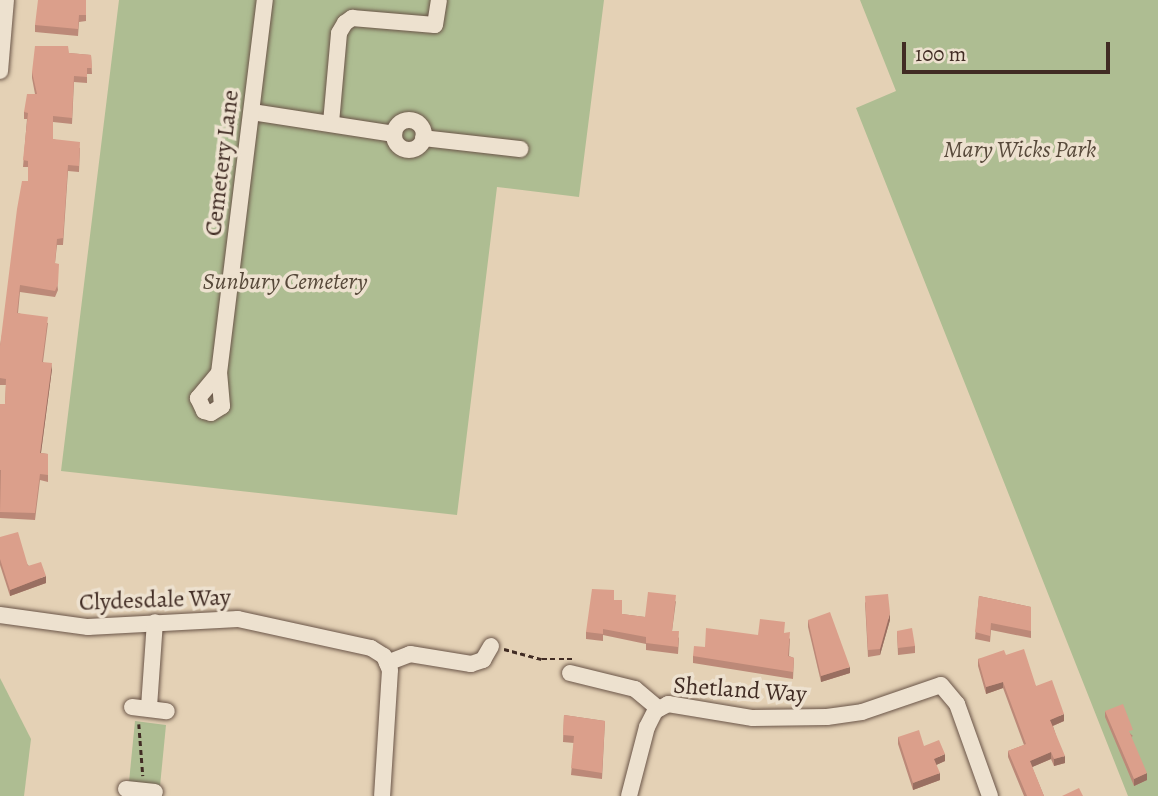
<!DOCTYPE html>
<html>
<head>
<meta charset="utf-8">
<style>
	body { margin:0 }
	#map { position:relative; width:1158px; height:796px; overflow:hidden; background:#e4d1b5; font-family:Alegreya,serif }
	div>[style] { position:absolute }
	.green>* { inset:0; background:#aebd92 }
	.path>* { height:2.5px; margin-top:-1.25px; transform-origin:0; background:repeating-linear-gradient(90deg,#412c24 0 5px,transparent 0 8.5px) }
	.roads { filter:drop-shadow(0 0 2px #6a5548) drop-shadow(0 0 2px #6a5548) }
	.minor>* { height:16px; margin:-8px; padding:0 8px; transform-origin:8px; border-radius:8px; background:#ede1cf }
	.minor>.ring { margin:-8px; padding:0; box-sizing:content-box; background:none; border:16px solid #ede1cf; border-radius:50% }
	.wall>* { inset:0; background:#bc8978 }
	.shaded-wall>* { inset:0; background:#996f61 }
	.building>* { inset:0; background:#db9f8b }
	span { translate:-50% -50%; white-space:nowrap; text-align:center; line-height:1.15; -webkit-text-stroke:7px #ede1cf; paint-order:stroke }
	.park-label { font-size:24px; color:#57493a; font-style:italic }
	.street-label { font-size:24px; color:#412c24 }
	.scale { position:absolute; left:902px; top:42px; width:208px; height:32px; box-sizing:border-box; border:4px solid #412c24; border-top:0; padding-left:9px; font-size:21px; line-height:24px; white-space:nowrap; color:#412c24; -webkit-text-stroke:5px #ede1cf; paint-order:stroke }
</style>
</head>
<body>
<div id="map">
	<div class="green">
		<i style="clip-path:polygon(119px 0,604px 0,579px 197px,497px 187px,457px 515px,61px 471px)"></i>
		<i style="clip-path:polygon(860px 0,1158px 0,1158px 796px,1128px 796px,856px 108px,896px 91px)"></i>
		<i style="clip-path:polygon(0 678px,31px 739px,24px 796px,0 796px)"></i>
		<i style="clip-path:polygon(135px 721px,166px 725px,160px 786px,129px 782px)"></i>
	</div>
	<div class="path">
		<i style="left:504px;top:649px;width:39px;rotate:15deg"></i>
		<i style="left:542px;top:659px;width:31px"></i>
		<i style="left:139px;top:724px;width:52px;rotate:85.6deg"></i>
	</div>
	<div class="roads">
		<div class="minor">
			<i style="left:0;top:71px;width:71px;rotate:-85.2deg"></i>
			<i style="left:252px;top:112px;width:144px;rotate:8.8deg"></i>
			<i class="ring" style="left:394px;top:120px;width:14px;height:14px"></i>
			<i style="left:331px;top:123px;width:90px;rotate:-84.9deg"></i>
			<i style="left:339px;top:33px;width:12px;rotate:-59deg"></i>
			<i style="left:345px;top:23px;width:9px;rotate:-36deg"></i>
			<i style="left:352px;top:18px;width:83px;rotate:4.8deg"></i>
			<i style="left:435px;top:25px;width:25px;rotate:-81deg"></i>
			<i style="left:423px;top:138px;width:98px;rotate:6.5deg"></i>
			<i style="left:219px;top:373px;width:33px;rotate:130deg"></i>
			<i style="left:198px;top:398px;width:14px;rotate:65deg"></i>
			<i style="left:204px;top:411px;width:7px;rotate:16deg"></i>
			<i style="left:211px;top:413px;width:13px;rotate:-32deg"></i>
			<i style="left:222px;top:406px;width:33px;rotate:-95deg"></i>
			<i style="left:219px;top:373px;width:376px;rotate:-83deg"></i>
			<i style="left:0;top:615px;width:89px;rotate:7.8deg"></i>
			<i style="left:88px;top:627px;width:150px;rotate:-3.1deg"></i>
			<i style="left:238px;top:619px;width:136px;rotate:12.3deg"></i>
			<i style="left:371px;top:648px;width:15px;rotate:32deg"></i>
			<i style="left:384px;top:656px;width:15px;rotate:67deg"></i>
			<i style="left:390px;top:670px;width:126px;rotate:93.6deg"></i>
			<i style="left:387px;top:663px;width:25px;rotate:-21deg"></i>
			<i style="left:410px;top:654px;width:62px;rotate:9.3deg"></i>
			<i style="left:471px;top:664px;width:13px;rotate:-18deg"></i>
			<i style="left:483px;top:660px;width:16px;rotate:-60deg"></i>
			<i style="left:570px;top:673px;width:67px;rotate:13.8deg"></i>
			<i style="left:635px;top:689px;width:31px;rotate:40deg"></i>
			<i style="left:132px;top:707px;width:35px;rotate:7deg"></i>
			<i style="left:149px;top:707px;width:85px;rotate:-86deg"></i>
			<i style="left:126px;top:789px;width:29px;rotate:6deg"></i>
			<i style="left:629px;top:796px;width:71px;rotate:-75.4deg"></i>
			<i style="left:647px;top:727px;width:18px;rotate:-63deg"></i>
			<i style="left:655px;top:711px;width:15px;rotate:-28deg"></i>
			<i style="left:668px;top:704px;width:86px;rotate:9.4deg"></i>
			<i style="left:753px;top:718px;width:74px;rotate:-0.8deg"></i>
			<i style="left:827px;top:717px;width:35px;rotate:-8deg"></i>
			<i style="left:862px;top:712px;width:83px;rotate:-18.9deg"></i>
			<i style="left:941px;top:685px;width:25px;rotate:50deg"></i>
			<i style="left:957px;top:704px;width:98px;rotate:70.3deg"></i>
		</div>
	</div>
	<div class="wall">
		<i style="clip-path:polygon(86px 0,86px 21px,79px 22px,78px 36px,35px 32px,35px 25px)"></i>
		<i style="clip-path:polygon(69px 53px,91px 55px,92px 74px,87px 74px,87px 83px,74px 82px,72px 124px,53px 122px,53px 139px,80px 148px,79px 172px,68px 171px,63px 245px,57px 245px,55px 263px,58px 290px,55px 297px,20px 292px,18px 313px,48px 323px,43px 362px,52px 369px,41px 453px,48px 454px,48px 482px,40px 480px,35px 520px,0 518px,0 404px,5px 404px,6px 385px,0 385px,0 346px,28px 181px,28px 167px,23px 167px,27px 119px,24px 119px,24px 112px,35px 94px,32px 78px,32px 72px)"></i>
		<i style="clip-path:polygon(0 537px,46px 583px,10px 596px,0 565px)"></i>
		<i style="clip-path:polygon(979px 596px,1031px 607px,1031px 638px,991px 630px,990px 642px,975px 639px)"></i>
		<i style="clip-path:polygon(614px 600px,622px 614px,645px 617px,676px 601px,672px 631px,679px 638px,678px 654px,646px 650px,646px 644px,603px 635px,603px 641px,586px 639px,586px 632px)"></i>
		<i style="clip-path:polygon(865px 602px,890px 620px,880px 655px,868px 657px)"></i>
		<i style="clip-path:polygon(808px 620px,850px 673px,821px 682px,808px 627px)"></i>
		<i style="clip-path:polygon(897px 631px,915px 646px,915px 653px,898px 655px)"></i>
		<i style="clip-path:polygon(784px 633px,790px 639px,789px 656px,794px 658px,793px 679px,693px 663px,693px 656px,705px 647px)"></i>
		<i style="clip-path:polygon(1006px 655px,1036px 686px,1064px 721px,1053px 726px,1065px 763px,1054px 766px,1051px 759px,1032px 767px,1044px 796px,1024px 796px,1008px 757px,1008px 751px,1024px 745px,1003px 688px,986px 694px,978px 666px,978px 659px)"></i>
		<i style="clip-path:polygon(1105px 711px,1133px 736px,1131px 737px,1147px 780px,1134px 786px,1105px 717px)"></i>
		<i style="clip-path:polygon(564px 715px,605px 721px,602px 779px,571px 775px,574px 743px,563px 742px)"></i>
		<i style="clip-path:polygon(898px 737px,945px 761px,936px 765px,940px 780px,913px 790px,898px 744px)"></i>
	</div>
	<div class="shaded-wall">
		<i style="clip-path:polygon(52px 363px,52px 369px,40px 460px,40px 453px)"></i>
		<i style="clip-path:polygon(46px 576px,46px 583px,10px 596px,10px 590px)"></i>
		<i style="clip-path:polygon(890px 613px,890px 620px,880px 655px,880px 649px)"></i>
		<i style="clip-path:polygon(850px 667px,850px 673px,821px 682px,821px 676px)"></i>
		<i style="clip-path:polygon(1003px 682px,1003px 688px,986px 694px,986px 687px)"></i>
		<i style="clip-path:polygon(1064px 714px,1064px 721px,1050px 727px,1050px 720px)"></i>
		<i style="clip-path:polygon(1051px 752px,1051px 759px,1030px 768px,1030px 761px)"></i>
		<i style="clip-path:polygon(945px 754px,945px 761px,934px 766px,934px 759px)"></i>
		<i style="clip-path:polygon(1065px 756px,1065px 763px,1054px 766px,1054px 759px)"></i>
		<i style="clip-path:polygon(940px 773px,940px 780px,913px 790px,913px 783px)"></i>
		<i style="clip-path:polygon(1147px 773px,1147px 780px,1134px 786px,1134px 779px)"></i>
	</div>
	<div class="building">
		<i style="clip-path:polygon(38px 0,86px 0,86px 15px,79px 15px,78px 29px,35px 25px)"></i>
		<i style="clip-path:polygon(35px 46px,68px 46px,69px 53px,91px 55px,92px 68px,87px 68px,87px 77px,74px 76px,72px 118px,53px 116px,53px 139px,80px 142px,79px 166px,68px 165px,63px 238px,57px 239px,55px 263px,59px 264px,58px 284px,55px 291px,20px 285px,17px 313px,48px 317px,42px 362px,52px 363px,40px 453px,48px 454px,48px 475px,40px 474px,35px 513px,0 512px,1px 470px,0 470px,0 404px,5px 404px,6px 379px,0 378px,0 346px,17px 209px,22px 181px,28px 181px,28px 161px,23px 160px,28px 113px,24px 112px,27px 94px,37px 94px,32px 72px)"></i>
		<i style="clip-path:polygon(18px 532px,28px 566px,41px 562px,46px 576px,10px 590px,0 559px,0 537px)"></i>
		<i style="clip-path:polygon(592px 589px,614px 590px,614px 600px,622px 600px,622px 614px,645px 617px,648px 592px,676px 595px,672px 631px,679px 631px,678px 647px,646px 643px,646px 637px,603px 629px,603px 634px,586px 632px)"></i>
		<i style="clip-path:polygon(888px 594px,890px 613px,880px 649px,868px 650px,865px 596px)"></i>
		<i style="clip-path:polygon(979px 596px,1031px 607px,1031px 631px,991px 623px,990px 636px,975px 632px)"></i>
		<i style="clip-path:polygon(830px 612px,850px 667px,821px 676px,808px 620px)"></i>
		<i style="clip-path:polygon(760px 619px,785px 622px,784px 633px,790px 632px,788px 656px,794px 658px,793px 672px,693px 656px,694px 646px,705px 647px,706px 628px,758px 635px)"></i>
		<i style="clip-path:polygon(912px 628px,915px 646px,898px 648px,897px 631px)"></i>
		<i style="clip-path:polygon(1024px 649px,1036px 686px,1052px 680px,1064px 714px,1050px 720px,1065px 756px,1054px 759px,1051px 752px,1030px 761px,1044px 796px,1027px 796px,1008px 751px,1026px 744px,1003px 682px,986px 687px,978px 659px,1004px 650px,1006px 655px)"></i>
		<i style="clip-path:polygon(1123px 704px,1133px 730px,1129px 731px,1147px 773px,1134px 779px,1105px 711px)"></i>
		<i style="clip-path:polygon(564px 715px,605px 721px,602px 773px,571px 768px,574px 736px,563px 735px)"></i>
		<i style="clip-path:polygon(919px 730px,924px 746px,939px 740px,945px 754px,934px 759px,940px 773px,913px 783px,898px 737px)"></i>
		<i style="clip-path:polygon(1079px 788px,1083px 796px,1062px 796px)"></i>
	</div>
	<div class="park-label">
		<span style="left:1020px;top:150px">Mary Wicks Park</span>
		<span style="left:285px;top:282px">Sunbury Cemetery</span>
	</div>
	<div class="street-label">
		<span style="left:222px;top:163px;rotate:-83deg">Cemetery Lane</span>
		<span style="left:155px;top:600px;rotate:-2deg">Clydesdale Way</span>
		<span style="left:740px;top:690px;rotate:4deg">Shetland Way</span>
	</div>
	<div class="scale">100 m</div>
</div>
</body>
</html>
